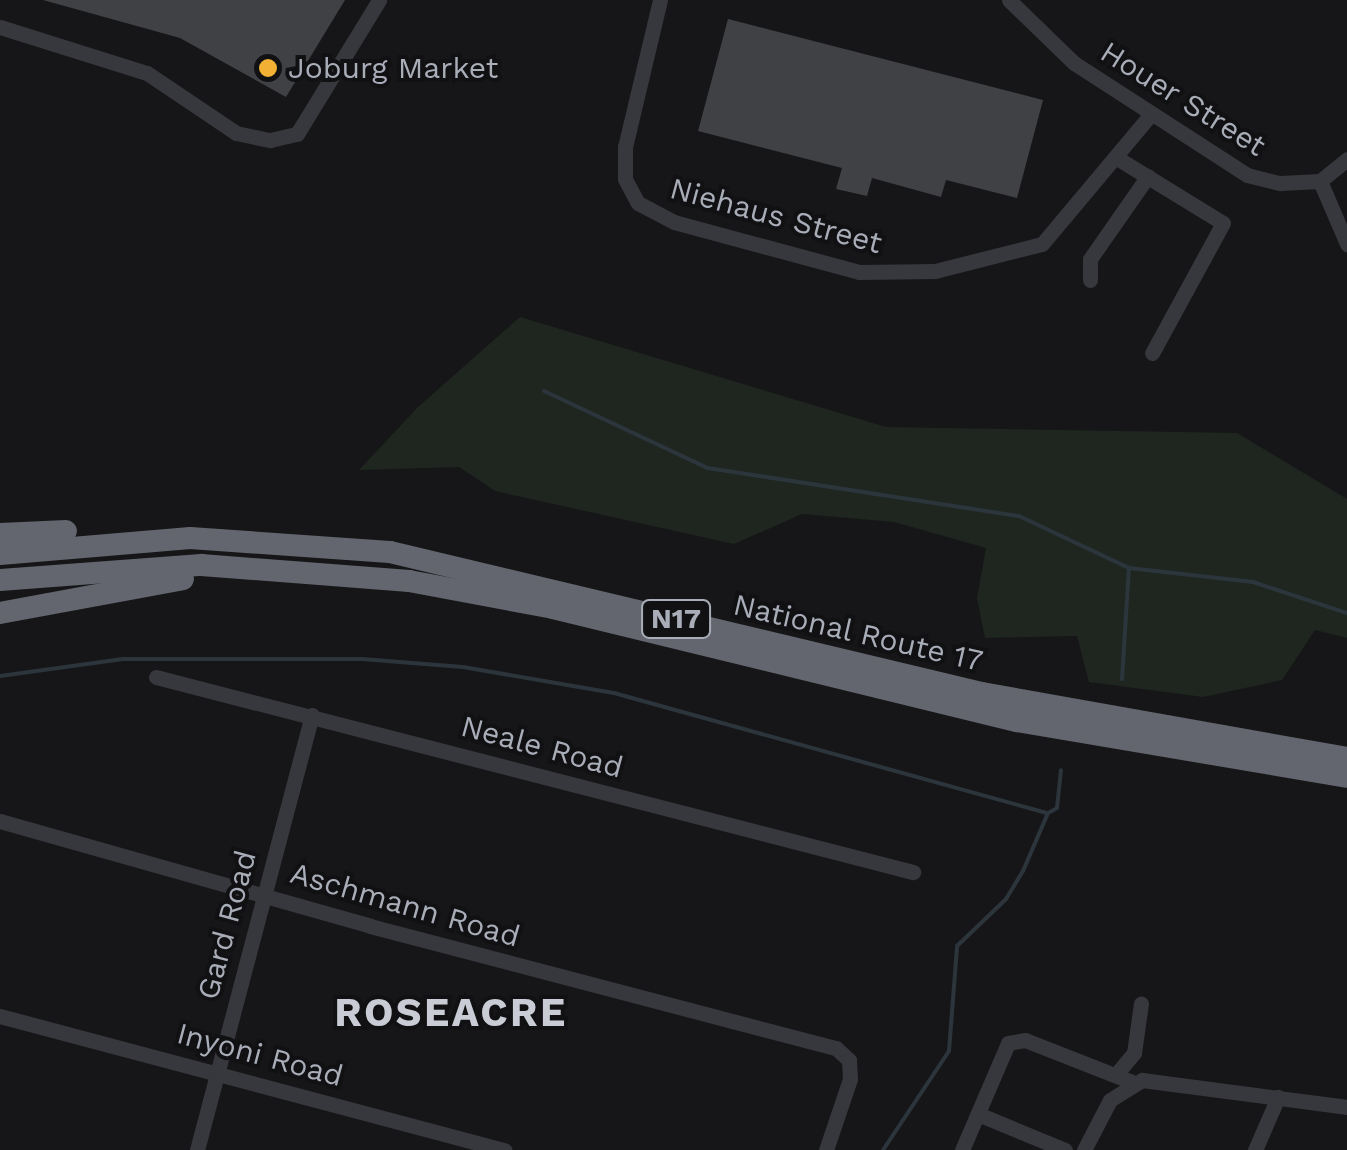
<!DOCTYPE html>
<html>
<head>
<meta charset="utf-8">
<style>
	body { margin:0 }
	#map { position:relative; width:1347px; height:1150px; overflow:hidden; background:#161618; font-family:"Work Sans",sans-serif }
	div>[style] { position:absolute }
	.green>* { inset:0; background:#1e261f }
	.stream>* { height:4px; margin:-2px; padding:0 2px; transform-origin:2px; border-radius:2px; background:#2c353c }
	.building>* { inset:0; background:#404145 }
	.minor>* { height:15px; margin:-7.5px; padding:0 7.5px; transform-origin:7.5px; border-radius:7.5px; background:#37383d }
	.highway>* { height:22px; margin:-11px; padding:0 11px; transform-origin:11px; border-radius:11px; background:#63666e }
	.dots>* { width:28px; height:28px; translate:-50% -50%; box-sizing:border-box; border:5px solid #111113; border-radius:50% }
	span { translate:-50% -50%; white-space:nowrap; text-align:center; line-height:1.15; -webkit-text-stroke:8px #111113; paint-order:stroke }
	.shield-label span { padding:2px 8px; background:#111113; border:2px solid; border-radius:8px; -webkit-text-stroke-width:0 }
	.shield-label { font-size:28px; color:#a8adb8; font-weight:700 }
	.poi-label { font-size:30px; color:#a8adb8 }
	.left { translate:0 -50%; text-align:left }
	.street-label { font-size:30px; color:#a8adb8 }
	.district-label { font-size:40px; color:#c9ccd4; font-weight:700; letter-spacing:2.5px }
</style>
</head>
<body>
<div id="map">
	<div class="green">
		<i style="clip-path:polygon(520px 317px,886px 427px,1237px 433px,1347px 499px,1347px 638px,1315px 630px,1282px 680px,1203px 697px,1089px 682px,1077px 636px,985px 638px,977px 598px,986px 548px,894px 522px,802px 514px,734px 544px,495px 491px,459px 467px,359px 470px,418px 407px)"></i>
	</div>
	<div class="stream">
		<i style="left:544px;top:391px;width:181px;rotate:25.2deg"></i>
		<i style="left:708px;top:468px;width:315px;rotate:8.8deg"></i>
		<i style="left:1019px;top:516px;width:122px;rotate:25.3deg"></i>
		<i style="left:1129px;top:568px;width:125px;rotate:6.4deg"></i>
		<i style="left:1253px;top:582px;width:99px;rotate:18.3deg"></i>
		<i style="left:0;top:676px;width:124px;rotate:-7.9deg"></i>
		<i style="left:123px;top:659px;width:239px"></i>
		<i style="left:362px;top:659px;width:101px;rotate:4.5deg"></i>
		<i style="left:463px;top:667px;width:153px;rotate:9.8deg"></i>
		<i style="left:614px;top:693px;width:450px;rotate:15.5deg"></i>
		<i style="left:1122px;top:679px;width:110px;rotate:-86.4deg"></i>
		<i style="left:883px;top:1150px;width:119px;rotate:-56.3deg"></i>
		<i style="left:949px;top:1051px;width:105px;rotate:-85.6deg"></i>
		<i style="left:957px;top:946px;width:68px;rotate:-43.8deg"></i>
		<i style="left:1006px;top:899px;width:33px;rotate:-59deg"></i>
		<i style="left:1023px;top:871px;width:63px;rotate:-66.7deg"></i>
		<i style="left:1048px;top:813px;width:10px;rotate:-29deg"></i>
		<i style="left:1057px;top:808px;width:38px;rotate:-84deg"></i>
	</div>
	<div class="building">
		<i style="clip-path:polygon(43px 0,345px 0,286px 97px,180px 38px)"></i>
		<i style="clip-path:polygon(728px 19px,1043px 100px,1017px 198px,946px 180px,941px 197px,872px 178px,867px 196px,836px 189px,842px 168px,698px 131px)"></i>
	</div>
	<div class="minor">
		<i style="left:660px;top:0;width:151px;rotate:103.4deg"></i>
		<i style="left:625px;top:147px;width:32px;rotate:90deg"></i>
		<i style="left:625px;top:179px;width:27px;rotate:62deg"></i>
		<i style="left:638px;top:203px;width:41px;rotate:27.8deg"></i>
		<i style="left:674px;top:222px;width:192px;rotate:15.1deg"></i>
		<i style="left:859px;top:272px;width:76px;rotate:-0.8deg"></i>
		<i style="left:935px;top:271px;width:110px;rotate:-14.2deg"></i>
		<i style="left:1042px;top:244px;width:170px;rotate:-50deg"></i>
		<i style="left:1009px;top:0;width:91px;rotate:44.1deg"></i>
		<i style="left:1074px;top:63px;width:206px;rotate:32.9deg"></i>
		<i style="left:1247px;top:175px;width:34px;rotate:14deg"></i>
		<i style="left:1280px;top:183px;width:40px;rotate:-2.9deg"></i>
		<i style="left:1320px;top:181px;width:35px;rotate:-39deg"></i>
		<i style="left:0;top:27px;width:154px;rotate:17.4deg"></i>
		<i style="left:147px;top:73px;width:107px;rotate:34deg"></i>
		<i style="left:236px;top:133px;width:35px;rotate:12deg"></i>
		<i style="left:270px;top:140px;width:28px;rotate:-13deg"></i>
		<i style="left:297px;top:134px;width:157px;rotate:-58.5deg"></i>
		<i style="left:1117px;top:158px;width:124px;rotate:31.5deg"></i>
		<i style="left:1223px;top:223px;width:148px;rotate:118.6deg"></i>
		<i style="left:1320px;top:181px;width:69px;rotate:66.8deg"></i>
		<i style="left:1090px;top:280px;width:21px;rotate:-90deg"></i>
		<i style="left:1090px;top:259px;width:101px;rotate:-55.1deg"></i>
		<i style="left:156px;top:677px;width:782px;rotate:14.45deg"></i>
		<i style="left:0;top:821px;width:385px;rotate:15.8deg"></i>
		<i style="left:370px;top:926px;width:482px;rotate:14.7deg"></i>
		<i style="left:836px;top:1048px;width:18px;rotate:43deg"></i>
		<i style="left:849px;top:1060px;width:19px;rotate:87deg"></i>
		<i style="left:850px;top:1079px;width:75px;rotate:108.7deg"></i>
		<i style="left:0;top:1016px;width:522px;rotate:14.89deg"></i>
		<i style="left:1118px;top:1072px;width:25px;rotate:-50deg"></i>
		<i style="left:1134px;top:1053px;width:50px;rotate:-82deg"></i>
		<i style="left:978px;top:1114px;width:94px;rotate:22.5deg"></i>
		<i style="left:197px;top:1150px;width:450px;rotate:-75.2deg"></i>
		<i style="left:962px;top:1150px;width:116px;rotate:-66.7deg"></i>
		<i style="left:1008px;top:1043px;width:17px;rotate:-10deg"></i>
		<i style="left:1025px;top:1040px;width:115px;rotate:21.4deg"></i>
		<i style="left:1084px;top:1150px;width:56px;rotate:-62.5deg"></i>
		<i style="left:1110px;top:1100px;width:38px;rotate:-32deg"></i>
		<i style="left:1142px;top:1080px;width:207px;rotate:7.5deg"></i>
		<i style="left:1255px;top:1150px;width:58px;rotate:-66.5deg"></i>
	</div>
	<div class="highway">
		<i style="left:0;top:534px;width:66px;rotate:-2.6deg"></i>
		<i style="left:0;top:554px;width:191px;rotate:-4.8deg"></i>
		<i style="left:190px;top:538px;width:200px;rotate:4deg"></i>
		<i style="left:390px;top:552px;width:609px;rotate:13.4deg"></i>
		<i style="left:982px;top:693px;width:371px;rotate:10.1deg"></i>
		<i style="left:0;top:580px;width:202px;rotate:-4.3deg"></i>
		<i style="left:201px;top:565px;width:209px;rotate:4.4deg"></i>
		<i style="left:409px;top:581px;width:147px;rotate:10.6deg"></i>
		<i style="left:553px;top:608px;width:478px;rotate:13.7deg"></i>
		<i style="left:1017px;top:721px;width:335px;rotate:9.6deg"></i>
		<i style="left:0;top:613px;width:186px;rotate:-10.5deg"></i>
	</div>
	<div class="dots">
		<i style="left:268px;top:68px;background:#f2b134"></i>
	</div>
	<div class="shield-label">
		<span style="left:676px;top:619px">N17</span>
	</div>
	<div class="poi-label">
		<span class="left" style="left:288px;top:68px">Joburg Market</span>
	</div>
	<div class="street-label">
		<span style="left:1183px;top:99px;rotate:32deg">Houer Street</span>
		<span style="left:776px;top:216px;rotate:15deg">Niehaus Street</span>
		<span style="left:858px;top:633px;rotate:13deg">National Route 17</span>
		<span style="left:542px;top:747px;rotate:15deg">Neale Road</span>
		<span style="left:405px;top:905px;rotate:16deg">Aschmann Road</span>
		<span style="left:227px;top:925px;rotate:-75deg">Gard Road</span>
		<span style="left:260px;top:1055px;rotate:15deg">Inyoni Road</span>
	</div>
	<div class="district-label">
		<span style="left:451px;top:1013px">ROSEACRE</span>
	</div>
</div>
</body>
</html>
